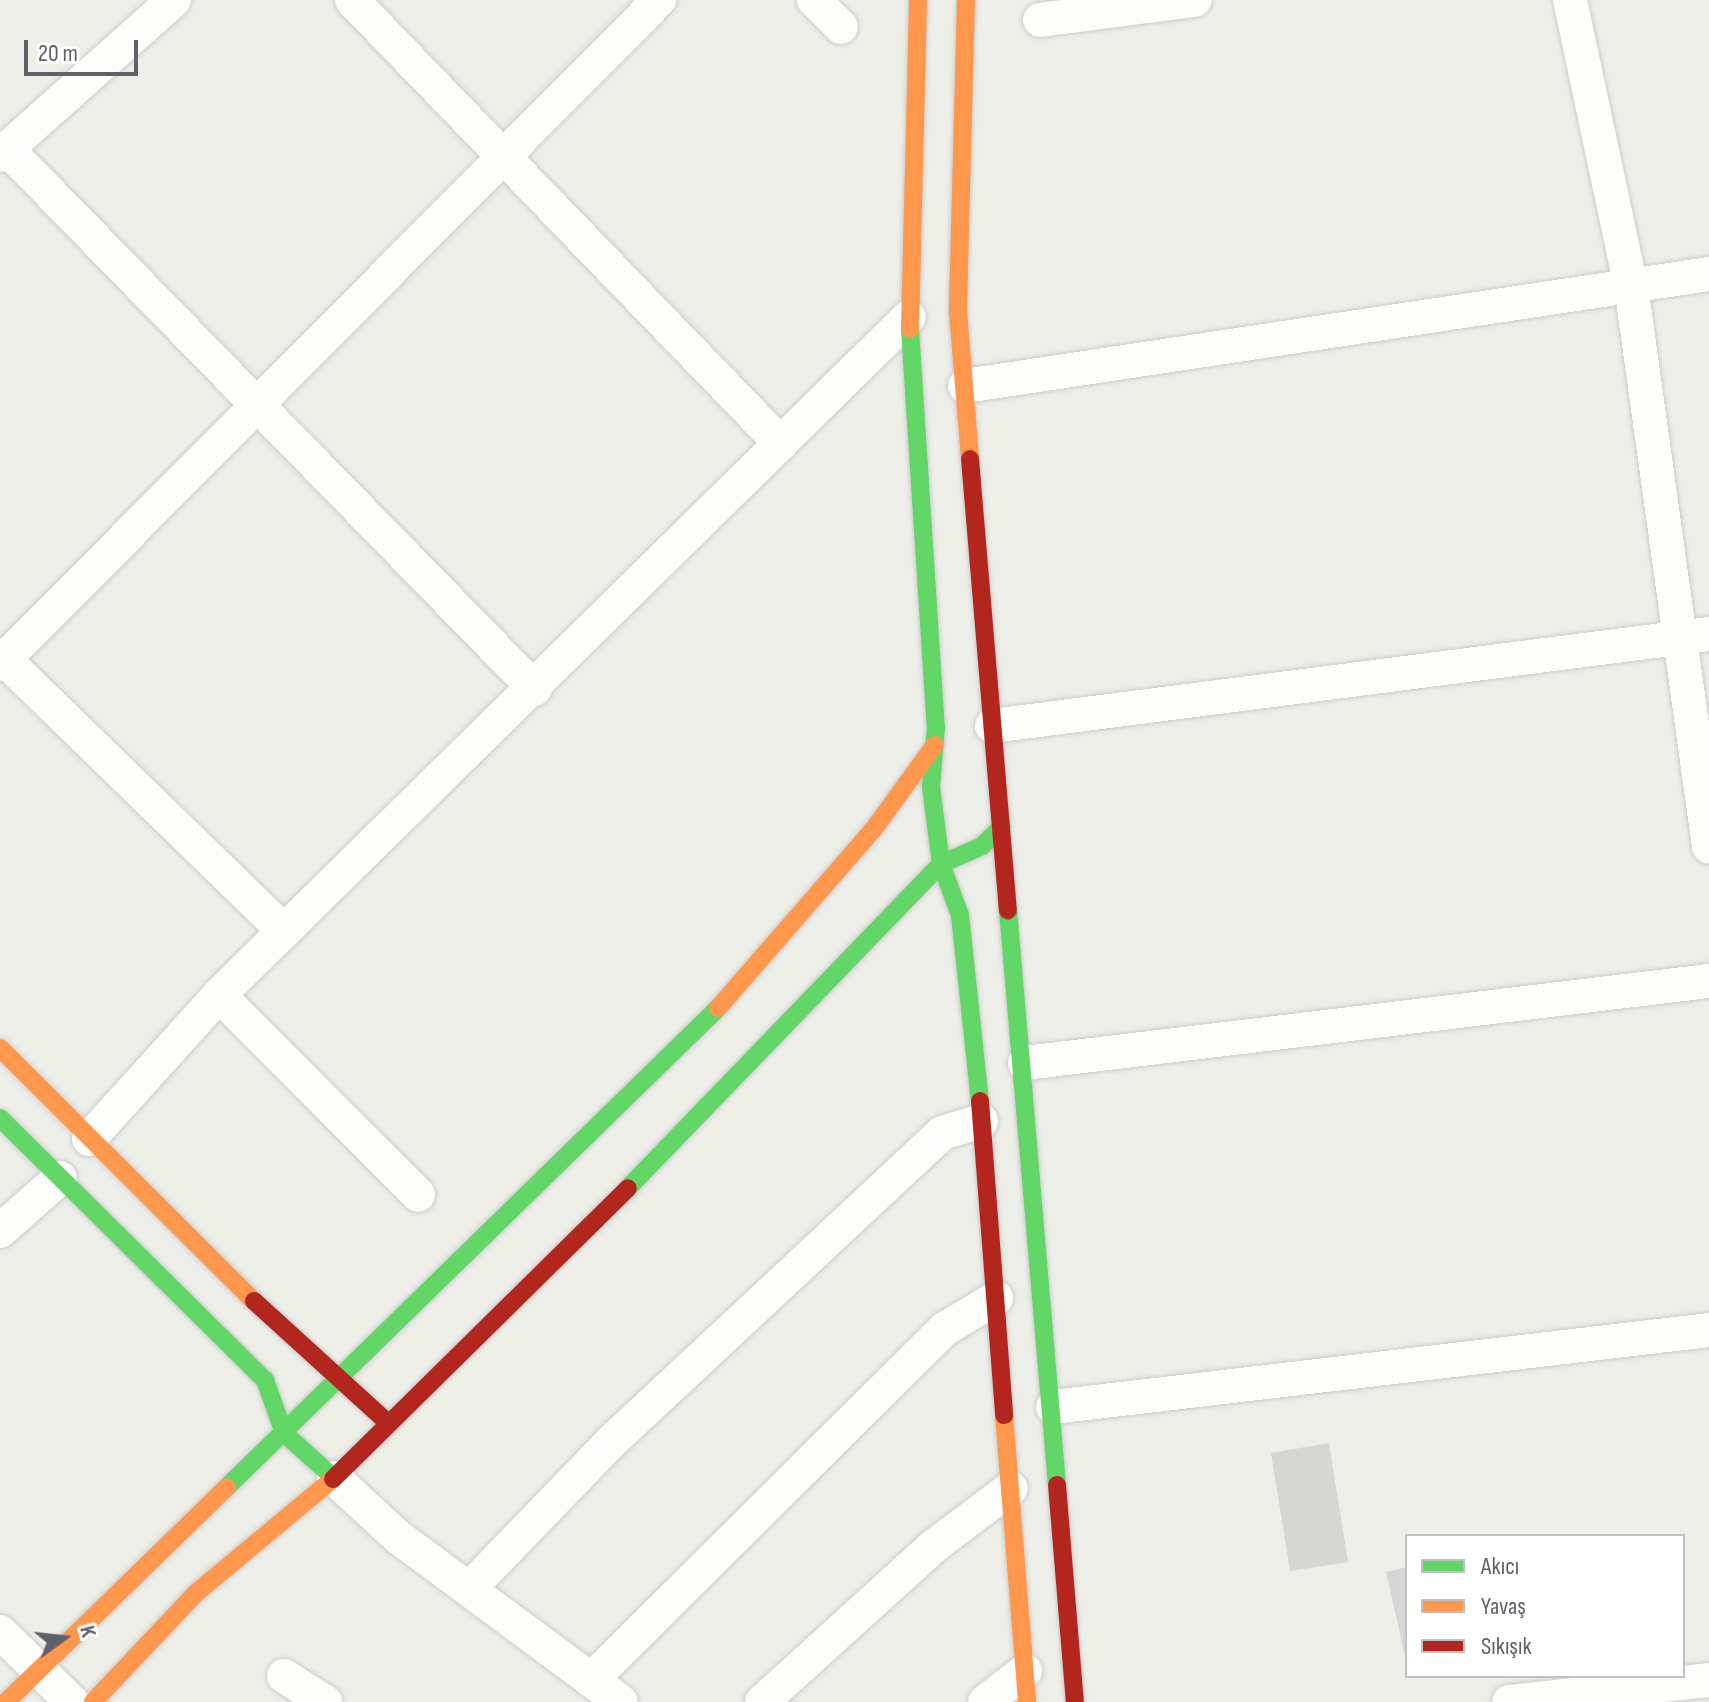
<!DOCTYPE html>
<html>
<head>
<meta charset="utf-8">
<style>
	body { margin:0 }
	#map { position:relative; width:1709px; height:1702px; overflow:hidden; background:#efefea; font-family:"Sofia Sans Condensed",sans-serif }
	div>[style] { position:absolute }
	.building>* { inset:0; background:#d6d6d4 }
	.roads { filter:drop-shadow(0 0 2px #cbccca) drop-shadow(0 0 2px #cbccca) }
	.street>* { height:34px; margin:-17px; padding:0 17px; transform-origin:17px; border-radius:17px; background:#fdfdfc }
	.fast>* { height:18px; margin:-9px; padding:0 9px; transform-origin:9px; border-radius:9px; background:#63d668 }
	.slow>* { height:18px; margin:-9px; padding:0 9px; transform-origin:9px; border-radius:9px; background:#ff974d }
	.jam>* { height:18px; margin:-9px; padding:0 9px; transform-origin:9px; border-radius:9px; background:#b3261e }
	span { translate:-50% -50%; white-space:nowrap; text-align:center; line-height:1.15; -webkit-text-stroke:7px #fff; paint-order:stroke }
	.legend { position:absolute; left:1405px; top:1534px; width:280px; height:144px; box-sizing:border-box; background:#fff; border:2px solid #bfc0c3; margin:0; padding:10px 14px; list-style:none; font-size:24px; color:#5f6168 }
	.legend li { display:flex; align-items:center; gap:16px; height:40px }
	.legend b { width:40px; border:2px solid #bfc0c3 }
	.north { position:absolute; left:24px; top:1598px; width:80px; height:80px; -webkit-text-stroke:6px #fff; paint-order:stroke; rotate:75deg; font-size:22px; font-weight:700; line-height:32px; text-align:center; color:#5f6168 }
	.north::after { content:''; display:block; margin:auto; width:28px; height:36px; background:#5f6168; clip-path:polygon(50% 0,100% 100%,50% 72%,0 100%) }
	.scale { position:absolute; left:24px; top:40px; width:114px; height:36px; box-sizing:border-box; border:4px solid #5f6168; border-top:0; padding-left:10px; font-size:24px; line-height:28px; white-space:nowrap; color:#5f6168; -webkit-text-stroke:6px #fff; paint-order:stroke }
</style>
</head>
<body>
<div id="map">
	<div class="building">
		<i style="clip-path:polygon(1329px 1443px,1348px 1562px,1290px 1571px,1271px 1453px)"></i>
		<i style="clip-path:polygon(1407px 1567px,1407px 1660px,1406px 1660px,1386px 1572px)"></i>
	</div>
	<div class="roads">
		<div class="street">
			<i style="left:352px;top:0;width:617px;rotate:45.98deg"></i>
			<i style="left:814px;top:0;width:38px;rotate:45deg"></i>
			<i style="left:1570px;top:0;width:292px;rotate:78deg"></i>
			<i style="left:1631px;top:286px;width:566px;rotate:82.08deg"></i>
			<i style="left:1040px;top:20px;width:156px;rotate:-7.4deg"></i>
			<i style="left:7px;top:149px;width:755px;rotate:45.64deg"></i>
			<i style="left:0;top:155px;width:233px;rotate:-41.7deg"></i>
			<i style="left:965px;top:386px;width:752px;rotate:-8.56deg"></i>
			<i style="left:0;top:655px;width:396px;rotate:44.2deg"></i>
			<i style="left:0;top:664px;width:936px;rotate:-45.22deg"></i>
			<i style="left:992px;top:726px;width:723px;rotate:-7.31deg"></i>
			<i style="left:219px;top:995px;width:282px;rotate:45.1deg"></i>
			<i style="left:1025px;top:1063px;width:689px;rotate:-6.84deg"></i>
			<i style="left:89px;top:1139px;width:194px;rotate:-47.9deg"></i>
			<i style="left:219px;top:995px;width:967px;rotate:-44.5deg"></i>
			<i style="left:0;top:1231px;width:80px;rotate:-41.5deg"></i>
			<i style="left:1053px;top:1407px;width:661px;rotate:-6.69deg"></i>
			<i style="left:334px;top:1478px;width:87px;rotate:42.7deg"></i>
			<i style="left:398px;top:1537px;width:277px;rotate:36.5deg"></i>
			<i style="left:469px;top:1589px;width:204px;rotate:-46deg"></i>
			<i style="left:611px;top:1442px;width:453px;rotate:-43deg"></i>
			<i style="left:942px;top:1133px;width:41px;rotate:-17.1deg"></i>
			<i style="left:0;top:1632px;width:100px;rotate:44.2deg"></i>
			<i style="left:284px;top:1676px;width:49px;rotate:32.4deg"></i>
			<i style="left:591px;top:1680px;width:499px;rotate:-44.8deg"></i>
			<i style="left:945px;top:1329px;width:60px;rotate:-31.3deg"></i>
			<i style="left:762px;top:1702px;width:232px;rotate:-42.2deg"></i>
			<i style="left:934px;top:1546px;width:96px;rotate:-37deg"></i>
			<i style="left:985px;top:1702px;width:51px;rotate:-37.8deg"></i>
			<i style="left:1509px;top:1702px;width:201px;rotate:-6.3deg"></i>
		</div>
		<div class="fast">
			<i style="left:910px;top:329px;width:398px;rotate:86.3deg"></i>
			<i style="left:936px;top:726px;width:61px;rotate:94.7deg"></i>
			<i style="left:931px;top:787px;width:78px;rotate:82.6deg"></i>
			<i style="left:941px;top:864px;width:54px;rotate:69.6deg"></i>
			<i style="left:960px;top:915px;width:187px;rotate:83.9deg"></i>
			<i style="left:1008px;top:910px;width:577px;rotate:85.13deg"></i>
			<i style="left:0;top:1118px;width:373px;rotate:44.7deg"></i>
			<i style="left:265px;top:1380px;width:56px;rotate:70.3deg"></i>
			<i style="left:284px;top:1433px;width:67px;rotate:42deg"></i>
			<i style="left:628px;top:1188px;width:450px;rotate:-46deg"></i>
			<i style="left:941px;top:864px;width:45px;rotate:-23.7deg"></i>
			<i style="left:982px;top:846px;width:28px;rotate:-45deg"></i>
			<i style="left:227px;top:1487px;width:686px;rotate:-44.29deg"></i>
		</div>
		<div class="slow">
			<i style="left:966px;top:0;width:312px;rotate:91.5deg"></i>
			<i style="left:958px;top:312px;width:147px;rotate:85.3deg"></i>
			<i style="left:910px;top:329px;width:329px;rotate:-88.6deg"></i>
			<i style="left:718px;top:1008px;width:236px;rotate:-49deg"></i>
			<i style="left:873px;top:830px;width:105px;rotate:-53.9deg"></i>
			<i style="left:0;top:1048px;width:359px;rotate:44.9deg"></i>
			<i style="left:1004px;top:1415px;width:288px;rotate:85.4deg"></i>
			<i style="left:6px;top:1702px;width:308px;rotate:-44.2deg"></i>
			<i style="left:93px;top:1702px;width:150px;rotate:-46.6deg"></i>
			<i style="left:196px;top:1593px;width:178px;rotate:-39.8deg"></i>
		</div>
		<div class="jam">
			<i style="left:970px;top:459px;width:453px;rotate:85.2deg"></i>
			<i style="left:980px;top:1101px;width:315px;rotate:85.6deg"></i>
			<i style="left:254px;top:1301px;width:180px;rotate:42.3deg"></i>
			<i style="left:333px;top:1479px;width:414px;rotate:-44.6deg"></i>
			<i style="left:1057px;top:1485px;width:218px;rotate:85.3deg"></i>
		</div>
	</div>
	<ul class="legend">
	<li><b style="height:10px;background:#63d668"></b>Akıcı</li>
	<li><b style="height:10px;background:#ff974d"></b>Yavaş</li>
	<li><b style="height:10px;background:#b3261e"></b>Sıkışık</li>
	</ul>
	<div class="north">K</div>
	<div class="scale">20 m</div>
</div>
</body>
</html>
